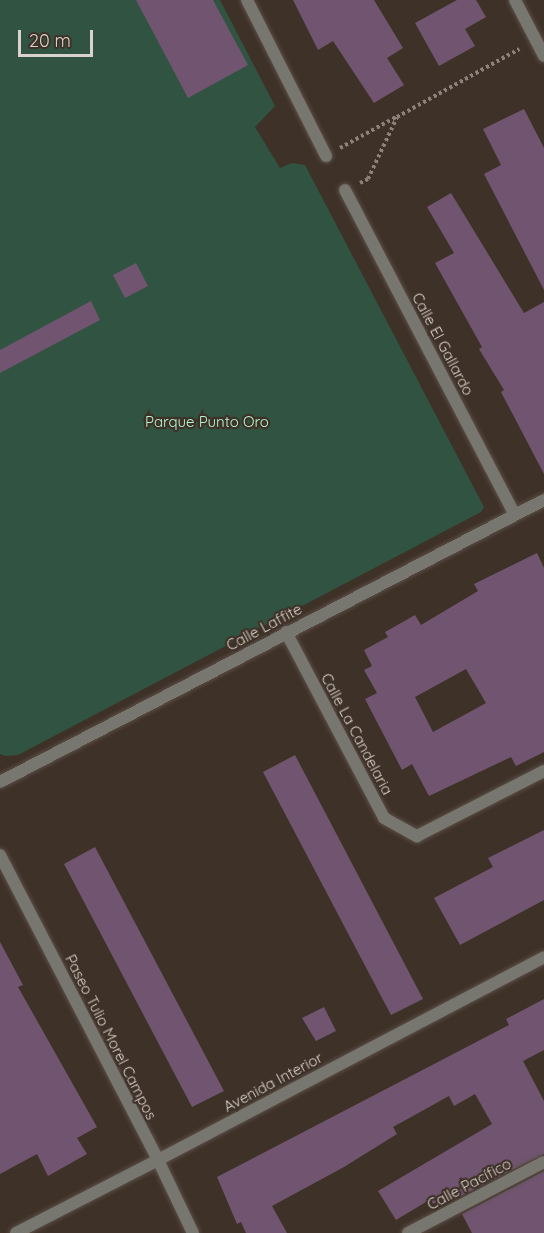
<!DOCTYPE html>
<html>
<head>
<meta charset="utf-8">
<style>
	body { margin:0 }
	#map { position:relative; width:544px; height:1233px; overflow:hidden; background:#3e3128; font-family:Quicksand,sans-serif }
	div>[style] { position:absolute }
	.green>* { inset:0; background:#315341 }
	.building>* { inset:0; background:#715570 }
	.path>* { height:4px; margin-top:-2px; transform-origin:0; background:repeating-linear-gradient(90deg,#8d827b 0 3px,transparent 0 6px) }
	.roads { filter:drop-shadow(0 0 2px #5a4e46) drop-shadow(0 0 2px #5a4e46) }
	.minor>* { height:12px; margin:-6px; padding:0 6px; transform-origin:6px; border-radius:6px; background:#77766f }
	.tertiary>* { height:12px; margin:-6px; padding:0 6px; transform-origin:6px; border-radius:6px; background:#77766f }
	span { translate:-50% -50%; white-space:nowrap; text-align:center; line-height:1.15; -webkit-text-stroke:4.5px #3e3128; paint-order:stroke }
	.street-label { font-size:15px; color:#dad2cc }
	.park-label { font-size:15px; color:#b4f6d0 }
	.scale { position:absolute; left:18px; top:30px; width:75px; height:27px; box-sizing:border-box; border:3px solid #dad2cc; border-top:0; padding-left:8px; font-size:18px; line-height:21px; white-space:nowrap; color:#dad2cc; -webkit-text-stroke:4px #3e3128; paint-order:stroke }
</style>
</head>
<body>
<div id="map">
	<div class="green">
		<i style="clip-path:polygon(0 0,220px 0,275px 106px,255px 127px,280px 168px,292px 163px,305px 165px,484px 507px,481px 512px,18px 755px,5px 756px,0 754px)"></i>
	</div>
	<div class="building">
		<i style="clip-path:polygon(136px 0,213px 0,248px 65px,188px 98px)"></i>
		<i style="clip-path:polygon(293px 0,374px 0,403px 48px,387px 58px,404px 85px,374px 103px,333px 41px,318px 50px)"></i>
		<i style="clip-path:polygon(457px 0,476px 0,486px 17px,465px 29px,475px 46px,439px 66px,415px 23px)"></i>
		<i style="clip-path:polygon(524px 109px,544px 148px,544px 290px,484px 174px,501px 165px,483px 129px)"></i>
		<i style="clip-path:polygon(451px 193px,524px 313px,544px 302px,544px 474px,501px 392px,504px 390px,479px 349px,482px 347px,435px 263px,454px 253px,427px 207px)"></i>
		<i style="clip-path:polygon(136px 263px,148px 286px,125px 298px,113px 275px)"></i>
		<i style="clip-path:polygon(91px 301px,100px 320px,0 373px,0 350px)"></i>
		<i style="clip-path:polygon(evenodd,537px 553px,544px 568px,544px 752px,516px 766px,511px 757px,429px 796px,412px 764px,402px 770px,365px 699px,377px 693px,364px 670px,372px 666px,364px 650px,388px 637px,385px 632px,415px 615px,421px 625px,478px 591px,474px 584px,537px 553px,466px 669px,486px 703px,433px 732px,415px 697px,466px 669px)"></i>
		<i style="clip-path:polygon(295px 755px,423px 999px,391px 1015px,263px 772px)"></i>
		<i style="clip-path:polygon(544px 830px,544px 900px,460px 945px,434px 898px,493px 867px,488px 858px)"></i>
		<i style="clip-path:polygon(95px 847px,224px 1091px,192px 1107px,64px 864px)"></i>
		<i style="clip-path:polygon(0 942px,23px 985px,18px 987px,97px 1127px,77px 1138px,87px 1154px,48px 1176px,37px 1154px,0 1174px)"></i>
		<i style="clip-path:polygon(544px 999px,544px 1050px,523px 1061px,544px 1101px,544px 1154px,455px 1199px,452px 1194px,433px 1204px,431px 1199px,396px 1220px,378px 1191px,492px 1124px,475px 1094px,454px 1106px,449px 1096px,393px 1127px,397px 1134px,344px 1167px,272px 1206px,287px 1233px,246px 1233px,241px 1222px,237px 1224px,217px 1177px,509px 1025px,506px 1019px)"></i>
		<i style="clip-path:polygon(324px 1007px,336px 1031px,316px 1041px,302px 1018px)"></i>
		<i style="clip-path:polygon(544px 1171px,544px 1233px,472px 1233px,462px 1214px)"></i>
	</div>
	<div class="path">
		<i style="left:340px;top:148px;width:64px;rotate:-29deg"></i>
		<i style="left:360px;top:183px;width:9px;rotate:-27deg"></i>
		<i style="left:368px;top:179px;width:68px;rotate:-64.9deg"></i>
		<i style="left:397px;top:117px;width:140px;rotate:-29.1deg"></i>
	</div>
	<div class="roads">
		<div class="minor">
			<i style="left:247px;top:0;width:175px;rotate:63.1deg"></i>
			<i style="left:515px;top:0;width:63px;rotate:62.6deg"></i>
			<i style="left:345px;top:190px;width:365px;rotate:62.4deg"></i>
			<i style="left:286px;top:632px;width:210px;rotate:62.2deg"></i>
			<i style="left:384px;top:818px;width:38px;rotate:29deg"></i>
			<i style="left:417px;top:836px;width:143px;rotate:-27.1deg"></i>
			<i style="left:0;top:782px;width:613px;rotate:-27.4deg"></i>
			<i style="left:0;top:855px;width:343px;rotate:62.6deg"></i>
			<i style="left:158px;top:1160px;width:436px;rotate:-27.7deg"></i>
			<i style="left:408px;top:1233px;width:153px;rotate:-27.6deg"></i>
		</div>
		<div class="tertiary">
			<i style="left:16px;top:1233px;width:160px;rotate:-27.2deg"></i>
			<i style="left:158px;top:1160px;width:81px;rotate:64.4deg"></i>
		</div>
	</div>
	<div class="street-label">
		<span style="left:443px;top:344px;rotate:62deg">Calle El Gallardo</span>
		<span style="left:264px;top:627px;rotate:-28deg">Calle Laffite</span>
		<span style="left:357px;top:734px;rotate:62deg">Calle La Candelaria</span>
		<span style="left:111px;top:1037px;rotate:63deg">Paseo Tulio Morel Campos</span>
		<span style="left:273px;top:1082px;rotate:-28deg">Avenida Interior</span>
		<span style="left:469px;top:1184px;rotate:-28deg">Calle Pacífico</span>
	</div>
	<div class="park-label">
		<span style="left:207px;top:422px">Parque Punto Oro</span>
	</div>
	<div class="scale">20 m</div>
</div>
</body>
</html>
